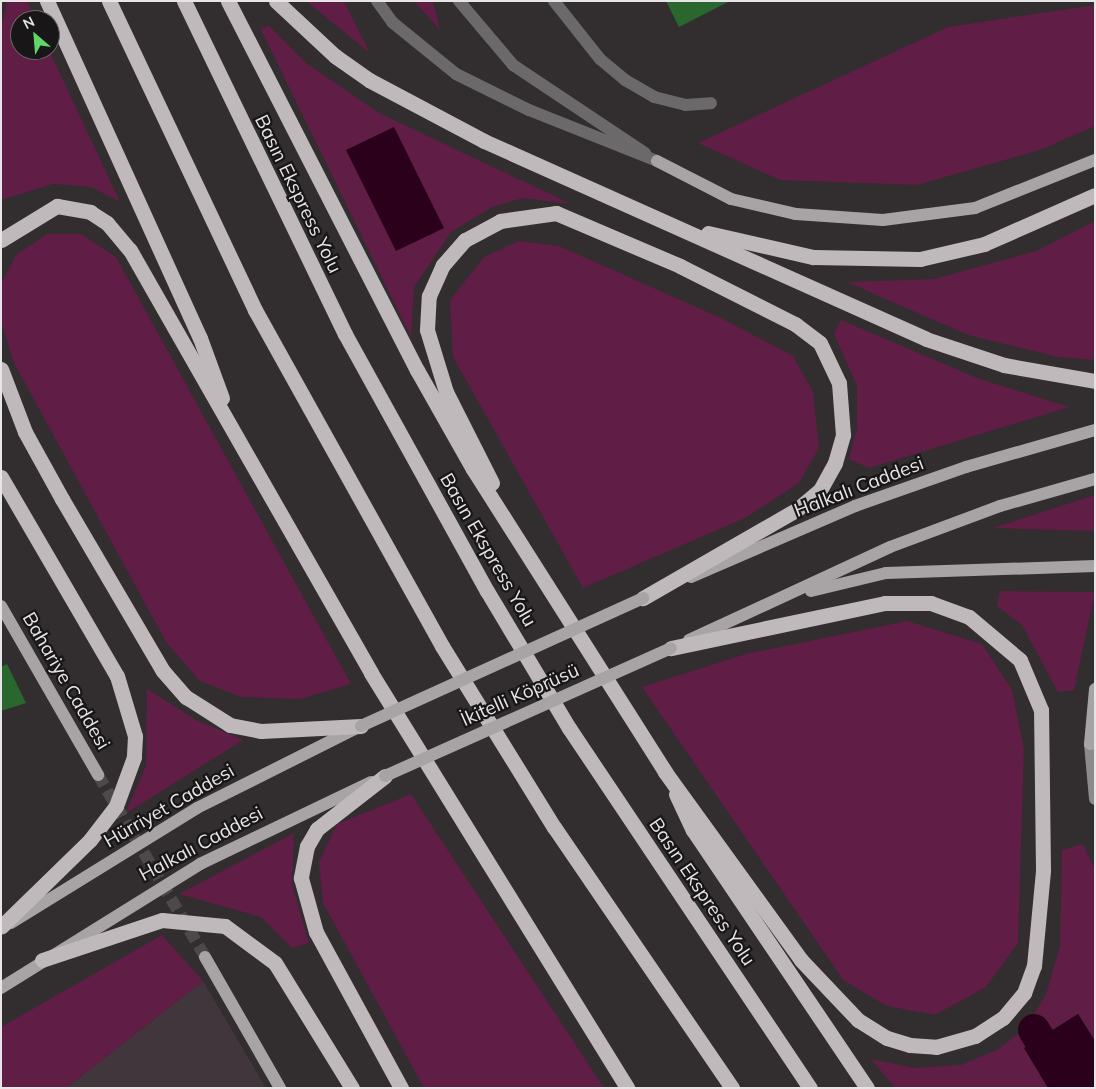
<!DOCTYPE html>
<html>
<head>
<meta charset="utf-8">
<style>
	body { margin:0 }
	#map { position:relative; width:1096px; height:1089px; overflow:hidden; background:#322d2f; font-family:Mulish,sans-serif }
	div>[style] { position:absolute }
	.built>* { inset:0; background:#40363b }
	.green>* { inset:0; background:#601d45 }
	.water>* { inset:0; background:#2b001a }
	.canal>* { height:32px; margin:-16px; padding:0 16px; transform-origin:16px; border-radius:16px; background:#2b001a }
	.building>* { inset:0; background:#2a672f }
	.primary-tunnel>* { height:12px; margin-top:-6px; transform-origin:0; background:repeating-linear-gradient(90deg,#4d494b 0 12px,transparent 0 18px) }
	.service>* { height:12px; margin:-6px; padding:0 6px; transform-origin:6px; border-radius:6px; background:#6c696a }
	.minor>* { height:12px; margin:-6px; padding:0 6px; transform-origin:6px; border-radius:6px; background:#6c696a }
	.secondary>* { height:12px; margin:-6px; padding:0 6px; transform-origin:6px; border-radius:6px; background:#8e8a8b }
	.primary>* { height:12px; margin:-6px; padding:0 6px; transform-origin:6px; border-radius:6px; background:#a8a3a5 }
	.motorway>* { height:15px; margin:-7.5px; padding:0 7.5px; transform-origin:7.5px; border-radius:7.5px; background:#bfb9bc }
	.primary-bridge>* { height:12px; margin:-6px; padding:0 6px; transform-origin:6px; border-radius:6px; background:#a8a3a5 }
	span { translate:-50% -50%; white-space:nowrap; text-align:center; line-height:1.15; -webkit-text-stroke:4.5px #181617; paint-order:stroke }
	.street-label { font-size:19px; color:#e8e5e7 }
	.frame { position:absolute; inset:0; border:2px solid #e8e5e7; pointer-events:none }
	.north { position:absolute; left:10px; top:10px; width:50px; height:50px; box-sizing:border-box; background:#181617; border:1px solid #6b696a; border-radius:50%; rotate:333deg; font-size:14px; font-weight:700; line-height:20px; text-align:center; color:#e8e5e7 }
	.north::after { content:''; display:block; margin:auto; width:18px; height:22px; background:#61d46a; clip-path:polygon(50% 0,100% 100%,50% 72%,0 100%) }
</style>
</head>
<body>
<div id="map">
	<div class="built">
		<i style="clip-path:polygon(203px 981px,266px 1088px,66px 1088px)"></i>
	</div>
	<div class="green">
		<i style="clip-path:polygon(7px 1px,27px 1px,36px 20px,20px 20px,20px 50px,49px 50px,120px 202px,91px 187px,53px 184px,1px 200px,1px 30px)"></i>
		<i style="clip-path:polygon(306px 1px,344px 1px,370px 53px)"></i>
		<i style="clip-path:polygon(414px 1px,433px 1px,440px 30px)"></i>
		<i style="clip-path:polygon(1095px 5px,1095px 126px,1040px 150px,917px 185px,780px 180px,698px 143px,948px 27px)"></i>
		<i style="clip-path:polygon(268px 25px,306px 63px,379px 113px,571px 204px,523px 198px,492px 207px,451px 232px,414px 287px,411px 337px,261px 30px)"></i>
		<i style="clip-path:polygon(1095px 221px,1095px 360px,1058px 357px,968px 335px,847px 282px,934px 279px,1036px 251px)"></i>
		<i style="clip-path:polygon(47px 234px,81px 234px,116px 257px,351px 684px,300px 699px,241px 697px,200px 681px,166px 642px,13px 361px,1px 321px,2px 282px,16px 255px)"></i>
		<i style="clip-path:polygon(519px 241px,559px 246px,721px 318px,793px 356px,813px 392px,819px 448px,799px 483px,745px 518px,583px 588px,453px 357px,450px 300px,484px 257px)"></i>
		<i style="clip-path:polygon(841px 320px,977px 378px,1069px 407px,869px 468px,849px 459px,857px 428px,857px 386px,834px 334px)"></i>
		<i style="clip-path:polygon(1095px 495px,1095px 531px,993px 528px)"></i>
		<i style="clip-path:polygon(1000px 591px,1095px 592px,1074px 690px,1058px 692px,1022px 625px,997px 606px)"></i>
		<i style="clip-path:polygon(907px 621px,982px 644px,1012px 690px,1024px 749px,1018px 943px,986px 987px,935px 1015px,887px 1006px,844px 981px,642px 687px,746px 654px)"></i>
		<i style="clip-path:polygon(147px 689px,196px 720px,243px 740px,125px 814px,146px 766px)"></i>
		<i style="clip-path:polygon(411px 794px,604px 1088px,424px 1088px,323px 903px,319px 862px,337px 824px)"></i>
		<i style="clip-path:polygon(294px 833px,292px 885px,309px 943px,292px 948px,261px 917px,179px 894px)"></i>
		<i style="clip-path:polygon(1083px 844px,1095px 870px,1095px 1041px,1078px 1014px,1024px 1048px,1048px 1088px,895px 1088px,871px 1059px,914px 1068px,961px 1065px,997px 1050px,1027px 1027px,1046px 994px,1060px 946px,1062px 850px)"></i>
		<i style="clip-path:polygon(162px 935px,203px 981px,66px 1088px,1px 1088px,1px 1027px)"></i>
	</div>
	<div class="water">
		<i style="clip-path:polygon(394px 127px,444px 228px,396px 251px,346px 150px)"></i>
		<i style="clip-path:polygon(1078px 1014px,1095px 1041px,1095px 1088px,1048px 1088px,1024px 1048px)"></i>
	</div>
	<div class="canal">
		<i style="left:1034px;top:1030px;width:68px;rotate:58.9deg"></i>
	</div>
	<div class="building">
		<i style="clip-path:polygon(666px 1px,730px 1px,679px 27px)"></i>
		<i style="clip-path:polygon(7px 664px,26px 703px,1px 711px,1px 667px)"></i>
	</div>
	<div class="primary-tunnel">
		<i style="left:98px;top:775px;width:211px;rotate:59.5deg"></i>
	</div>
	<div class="service">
		<i style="left:459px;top:1px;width:84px;rotate:49.8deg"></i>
		<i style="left:513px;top:65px;width:159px;rotate:33.7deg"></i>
		<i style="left:554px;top:1px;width:74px;rotate:51.6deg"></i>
		<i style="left:600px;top:59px;width:33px;rotate:40deg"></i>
		<i style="left:625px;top:80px;width:34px;rotate:30deg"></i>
		<i style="left:654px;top:97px;width:32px;rotate:14deg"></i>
		<i style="left:685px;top:105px;width:26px;rotate:-4deg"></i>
	</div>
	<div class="minor">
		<i style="left:377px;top:1px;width:26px;rotate:54deg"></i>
		<i style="left:392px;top:22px;width:82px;rotate:39.1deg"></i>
		<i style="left:456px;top:74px;width:81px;rotate:26.3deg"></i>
		<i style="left:529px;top:110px;width:138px;rotate:21.7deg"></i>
	</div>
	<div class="secondary">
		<i style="left:1090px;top:744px;width:55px;rotate:84.8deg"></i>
	</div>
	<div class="primary">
		<i style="left:657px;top:161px;width:83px;rotate:27.2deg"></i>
		<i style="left:731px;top:199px;width:67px;rotate:13deg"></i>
		<i style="left:796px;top:214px;width:87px;rotate:3.9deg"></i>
		<i style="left:883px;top:220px;width:93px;rotate:-7.4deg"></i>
		<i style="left:975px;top:208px;width:129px;rotate:-21.8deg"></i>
		<i style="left:691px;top:577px;width:179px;rotate:-23.4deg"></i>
		<i style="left:855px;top:506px;width:118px;rotate:-19.4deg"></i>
		<i style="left:966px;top:467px;width:134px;rotate:-16deg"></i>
		<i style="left:811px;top:591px;width:77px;rotate:-13.5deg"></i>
		<i style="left:886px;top:573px;width:209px;rotate:-1.9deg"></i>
		<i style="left:1px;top:606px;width:195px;rotate:60.1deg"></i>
		<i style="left:689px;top:640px;width:221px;rotate:-24.8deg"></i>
		<i style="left:890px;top:547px;width:117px;rotate:-20.4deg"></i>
		<i style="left:1000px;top:506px;width:99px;rotate:-15.9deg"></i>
		<i style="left:1095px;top:689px;width:55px;rotate:95.2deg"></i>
		<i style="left:1090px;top:744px;width:6px;rotate:-31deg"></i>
		<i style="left:11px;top:923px;width:219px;rotate:-31.7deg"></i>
		<i style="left:197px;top:808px;width:181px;rotate:-26.6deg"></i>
		<i style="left:205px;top:957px;width:151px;rotate:60.2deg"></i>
		<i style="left:1px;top:988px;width:234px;rotate:-31.9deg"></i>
		<i style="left:200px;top:864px;width:190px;rotate:-25.6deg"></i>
	</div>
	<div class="motorway">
		<i style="left:47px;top:1px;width:370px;rotate:65.6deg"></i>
		<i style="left:200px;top:338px;width:64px;rotate:69.9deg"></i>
		<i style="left:109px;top:1px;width:342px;rotate:64.7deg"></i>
		<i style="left:255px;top:310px;width:385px;rotate:60.9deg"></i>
		<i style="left:442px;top:646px;width:213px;rotate:58.3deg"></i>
		<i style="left:554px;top:827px;width:316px;rotate:55.7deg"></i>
		<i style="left:184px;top:1px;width:370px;rotate:64.2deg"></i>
		<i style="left:345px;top:334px;width:294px;rotate:61.1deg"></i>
		<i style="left:487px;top:591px;width:160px;rotate:59.1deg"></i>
		<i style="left:569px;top:728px;width:433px;rotate:56.2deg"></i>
		<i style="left:228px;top:1px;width:415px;rotate:62.9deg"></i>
		<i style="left:417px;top:370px;width:114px;rotate:60.5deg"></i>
		<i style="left:473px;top:469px;width:359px;rotate:57.6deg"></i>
		<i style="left:665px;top:772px;width:232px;rotate:54.1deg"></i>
		<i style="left:801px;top:960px;width:83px;rotate:46.5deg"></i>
		<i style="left:858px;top:1020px;width:34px;rotate:32deg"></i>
		<i style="left:887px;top:1038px;width:24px;rotate:17deg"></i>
		<i style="left:910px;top:1045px;width:26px;rotate:4deg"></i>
		<i style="left:936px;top:1047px;width:41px;rotate:-15.8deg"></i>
		<i style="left:975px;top:1036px;width:33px;rotate:-33deg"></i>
		<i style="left:1003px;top:1018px;width:33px;rotate:-50deg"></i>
		<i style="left:1024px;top:993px;width:29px;rotate:-70deg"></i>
		<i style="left:1034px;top:966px;width:96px;rotate:-84.6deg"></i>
		<i style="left:1043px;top:870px;width:160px;rotate:-90.7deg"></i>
		<i style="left:1041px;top:710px;width:54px;rotate:-112.8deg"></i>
		<i style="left:1020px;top:660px;width:67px;rotate:-139.9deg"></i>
		<i style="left:969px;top:617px;width:40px;rotate:-159.8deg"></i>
		<i style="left:931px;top:603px;width:46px;rotate:180deg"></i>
		<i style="left:885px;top:603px;width:219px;rotate:168.1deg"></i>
		<i style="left:276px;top:1px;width:81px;rotate:43deg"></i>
		<i style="left:335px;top:56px;width:42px;rotate:35.2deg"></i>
		<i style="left:369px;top:80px;width:130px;rotate:27.9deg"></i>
		<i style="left:484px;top:141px;width:484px;rotate:24.1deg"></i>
		<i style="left:926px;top:339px;width:82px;rotate:18.4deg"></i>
		<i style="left:1004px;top:365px;width:92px;rotate:10deg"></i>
		<i style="left:708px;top:233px;width:108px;rotate:12.9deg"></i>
		<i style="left:813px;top:257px;width:107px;rotate:1.1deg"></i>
		<i style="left:920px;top:259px;width:66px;rotate:-13.2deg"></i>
		<i style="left:984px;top:244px;width:121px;rotate:-23.8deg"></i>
		<i style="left:1px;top:240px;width:66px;rotate:-31.3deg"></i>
		<i style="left:57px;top:206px;width:34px;rotate:10deg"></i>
		<i style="left:90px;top:212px;width:20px;rotate:33deg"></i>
		<i style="left:107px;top:223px;width:35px;rotate:50deg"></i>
		<i style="left:130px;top:250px;width:487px;rotate:60.3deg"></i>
		<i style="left:371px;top:673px;width:488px;rotate:58.3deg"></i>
		<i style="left:1px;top:369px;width:67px;rotate:69.1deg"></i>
		<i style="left:25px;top:432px;width:77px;rotate:61.1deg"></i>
		<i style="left:62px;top:499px;width:199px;rotate:59.6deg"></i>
		<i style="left:163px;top:671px;width:35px;rotate:49deg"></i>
		<i style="left:186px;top:697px;width:52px;rotate:32.5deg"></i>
		<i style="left:230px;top:725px;width:32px;rotate:11deg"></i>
		<i style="left:261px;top:731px;width:100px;rotate:-2.9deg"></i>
		<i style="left:1px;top:477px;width:230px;rotate:59.8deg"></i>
		<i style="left:117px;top:676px;width:63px;rotate:73.3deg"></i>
		<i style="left:135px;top:736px;width:21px;rotate:93deg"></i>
		<i style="left:134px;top:757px;width:52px;rotate:110.2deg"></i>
		<i style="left:116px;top:806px;width:43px;rotate:127.4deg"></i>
		<i style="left:90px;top:840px;width:124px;rotate:135.7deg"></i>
		<i style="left:492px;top:483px;width:102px;rotate:-116.8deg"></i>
		<i style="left:446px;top:392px;width:65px;rotate:-107deg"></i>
		<i style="left:427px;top:330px;width:34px;rotate:-87deg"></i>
		<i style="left:429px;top:296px;width:34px;rotate:-66deg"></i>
		<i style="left:443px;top:265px;width:33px;rotate:-49deg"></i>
		<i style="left:465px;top:240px;width:40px;rotate:-28deg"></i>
		<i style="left:500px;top:221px;width:57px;rotate:-8.1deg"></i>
		<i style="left:556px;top:213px;width:135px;rotate:23.1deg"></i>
		<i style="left:680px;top:266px;width:129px;rotate:26.8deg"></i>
		<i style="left:795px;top:324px;width:31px;rotate:37deg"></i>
		<i style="left:820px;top:343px;width:44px;rotate:64.6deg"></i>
		<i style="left:839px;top:383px;width:52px;rotate:85.6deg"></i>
		<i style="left:843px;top:435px;width:29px;rotate:106deg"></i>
		<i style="left:835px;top:463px;width:31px;rotate:119deg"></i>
		<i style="left:820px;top:490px;width:31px;rotate:140deg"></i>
		<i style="left:796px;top:510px;width:177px;rotate:150.1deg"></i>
		<i style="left:385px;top:776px;width:86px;rotate:142.1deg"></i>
		<i style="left:317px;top:829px;width:20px;rotate:120deg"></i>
		<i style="left:307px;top:846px;width:33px;rotate:101deg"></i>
		<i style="left:301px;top:878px;width:56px;rotate:74.5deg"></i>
		<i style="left:316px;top:932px;width:178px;rotate:61.4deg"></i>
		<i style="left:676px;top:794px;width:40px;rotate:65deg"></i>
		<i style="left:693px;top:830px;width:311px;rotate:56deg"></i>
		<i style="left:42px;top:960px;width:126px;rotate:-18.4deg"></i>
		<i style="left:162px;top:920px;width:63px;rotate:5.4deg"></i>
		<i style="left:225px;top:926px;width:62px;rotate:36.5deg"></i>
		<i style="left:275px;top:963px;width:147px;rotate:58.4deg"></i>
	</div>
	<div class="primary-bridge">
		<i style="left:361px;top:726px;width:310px;rotate:-24.4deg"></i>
		<i style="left:385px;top:776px;width:313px;rotate:-24.1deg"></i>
	</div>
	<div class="street-label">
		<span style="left:298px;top:194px;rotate:64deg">Basın Ekspress Yolu</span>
		<span style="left:859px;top:487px;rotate:-21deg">Halkalı Caddesi</span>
		<span style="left:488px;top:550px;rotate:60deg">Basın Ekspress Yolu</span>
		<span style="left:66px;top:681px;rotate:60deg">Bahariye Caddesi</span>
		<span style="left:520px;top:695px;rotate:-24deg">İkitelli Köprüsü</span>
		<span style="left:169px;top:806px;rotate:-30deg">Hürriyet Caddesi</span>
		<span style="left:201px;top:844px;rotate:-28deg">Halkalı Caddesi</span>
		<span style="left:702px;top:892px;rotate:56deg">Basın Ekspress Yolu</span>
	</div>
	<div class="frame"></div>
	<div class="north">N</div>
</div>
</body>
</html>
